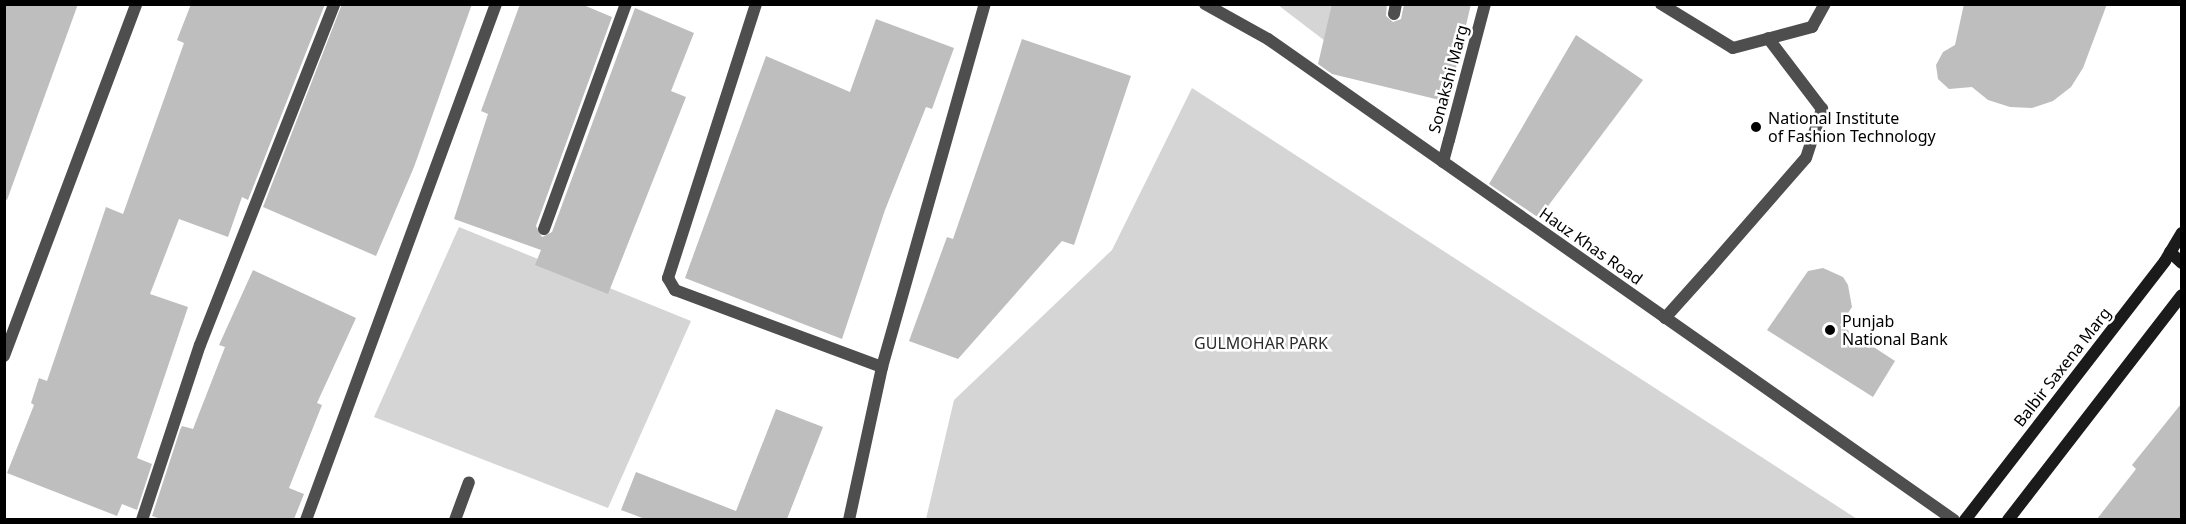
<!DOCTYPE html>
<html>
<head>
<meta charset="utf-8">
<style>
	body { margin:0 }
	#map { position:relative; width:2186px; height:524px; overflow:hidden; background:#fff; font-family:"Noto Sans",sans-serif }
	div>[style] { position:absolute }
	.green>* { inset:0; background:#d5d5d5 }
	.building>* { inset:0; background:#bebebe }
	.lane>* { height:12px; margin:-6px; padding:0 6px; transform-origin:6px; border-radius:6px; background:#4e4e4e }
	.street>* { height:12px; margin:-6px; padding:0 6px; transform-origin:6px; border-radius:6px; background:#4e4e4e }
	.secondary>* { height:12px; margin:-6px; padding:0 6px; transform-origin:6px; border-radius:6px; background:#1b1b1b }
	.dots>* { width:16px; height:16px; translate:-50% -50%; box-sizing:border-box; border:3px solid #fff; border-radius:50% }
	span { translate:-50% -50%; white-space:nowrap; text-align:center; line-height:1.15; -webkit-text-stroke:5px #fff; paint-order:stroke }
	.street-label { font-size:16px; color:#000 }
	.poi-label { font-size:16px; color:#000 }
	.left { translate:0 -50%; text-align:left }
	.park-label { font-size:16px; color:#2c2c2c }
	.frame { position:absolute; inset:0; border:6px solid #000; pointer-events:none }
</style>
</head>
<body>
<div id="map">
	<div class="green">
		<i style="clip-path:polygon(1278px 5px,1338px 5px,1329px 44px)"></i>
		<i style="clip-path:polygon(1192px 88px,1857px 519px,926px 519px,954px 400px,1112px 250px)"></i>
		<i style="clip-path:polygon(459px 227px,691px 321px,608px 508px,374px 417px)"></i>
	</div>
	<div class="building">
		<i style="clip-path:polygon(4px 4px,78px 4px,7px 200px,4px 199px)"></i>
		<i style="clip-path:polygon(191px 4px,325px 4px,248px 200px,242px 197px,228px 237px,179px 219px,150px 294px,188px 307px,137px 458px,152px 464px,137px 510px,122px 504px,117px 516px,7px 473px,34px 405px,31px 403px,39px 378px,47px 381px,106px 207px,123px 214px,184px 43px,177px 40px)"></i>
		<i style="clip-path:polygon(342px 4px,472px 4px,414px 167px,376px 256px,263px 207px)"></i>
		<i style="clip-path:polygon(520px 4px,581px 4px,612px 17px,536px 226px,542px 237px,552px 232px,635px 8px,694px 33px,671px 91px,686px 97px,608px 294px,535px 265px,541px 250px,454px 219px,488px 114px,481px 111px)"></i>
		<i style="clip-path:polygon(1332px 4px,1387px 4px,1386px 16px,1393px 22px,1401px 19px,1404px 4px,1471px 4px,1448px 102px,1332px 74px,1318px 64px)"></i>
		<i style="clip-path:polygon(1964px 4px,2107px 4px,2083px 68px,2071px 87px,2053px 101px,2032px 108px,2010px 107px,1988px 100px,1972px 87px,1949px 89px,1938px 79px,1936px 65px,1943px 52px,1955px 45px)"></i>
		<i style="clip-path:polygon(876px 19px,954px 48px,932px 109px,926px 107px,885px 210px,842px 339px,685px 278px,766px 56px,850px 92px)"></i>
		<i style="clip-path:polygon(1576px 35px,1643px 80px,1539px 218px,1489px 184px)"></i>
		<i style="clip-path:polygon(1022px 39px,1131px 76px,1074px 245px,1062px 241px,958px 359px,909px 341px,947px 237px,953px 239px)"></i>
		<i style="clip-path:polygon(1823px 268px,1843px 277px,1848px 285px,1852px 307px,1840px 325px,1895px 361px,1873px 397px,1767px 330px,1808px 271px)"></i>
		<i style="clip-path:polygon(253px 270px,356px 318px,317px 403px,322px 405px,289px 488px,304px 494px,294px 519px,161px 519px,152px 516px,180px 430px,182px 426px,193px 429px,225px 347px,219px 345px)"></i>
		<i style="clip-path:polygon(2181px 404px,2181px 519px,2097px 519px,2136px 469px,2132px 465px)"></i>
		<i style="clip-path:polygon(776px 409px,823px 427px,787px 519px,645px 519px,621px 510px,636px 472px,736px 511px)"></i>
	</div>
	<div class="lane">
		<i style="left:1443px;top:162px;width:23px;rotate:-75deg"></i>
		<i style="left:1665px;top:318px;width:66px;rotate:-48.1deg"></i>
		<i style="left:849px;top:520px;width:157px;rotate:-77.8deg"></i>
	</div>
	<div class="street">
		<i style="left:756px;top:4px;width:288px;rotate:107.8deg"></i>
		<i style="left:668px;top:278px;width:14px;rotate:60deg"></i>
		<i style="left:675px;top:290px;width:221px;rotate:20.4deg"></i>
		<i style="left:882px;top:367px;width:377px;rotate:-74.2deg"></i>
		<i style="left:1205px;top:4px;width:72px;rotate:29.1deg"></i>
		<i style="left:1268px;top:39px;width:838px;rotate:35.04deg"></i>
		<i style="left:1661px;top:4px;width:84px;rotate:31.4deg"></i>
		<i style="left:1733px;top:48px;width:82px;rotate:-14.9deg"></i>
		<i style="left:1812px;top:27px;width:26px;rotate:-61deg"></i>
		<i style="left:1394px;top:14px;width:10px;rotate:-79deg"></i>
		<i style="left:1449px;top:140px;width:141px;rotate:-75.2deg"></i>
		<i style="left:544px;top:229px;width:239px;rotate:-70deg"></i>
		<i style="left:1709px;top:269px;width:147px;rotate:-48.9deg"></i>
		<i style="left:1806px;top:158px;width:52px;rotate:-71.9deg"></i>
		<i style="left:1822px;top:109px;width:89px;rotate:-127.3deg"></i>
		<i style="left:4px;top:356px;width:376px;rotate:-69.4deg"></i>
		<i style="left:142px;top:520px;width:184px;rotate:-71.7deg"></i>
		<i style="left:200px;top:345px;width:366px;rotate:-68.5deg"></i>
		<i style="left:306px;top:520px;width:550px;rotate:-69.79deg"></i>
		<i style="left:455px;top:520px;width:40px;rotate:-69.8deg"></i>
	</div>
	<div class="secondary">
		<i style="left:2170px;top:252px;width:16px;rotate:43deg"></i>
		<i style="left:1965px;top:520px;width:327px;rotate:-52.3deg"></i>
		<i style="left:2165px;top:261px;width:33px;rotate:-59deg"></i>
		<i style="left:2008px;top:520px;width:284px;rotate:-52.3deg"></i>
	</div>
	<div class="dots">
		<i style="left:1756px;top:127px;background:#000"></i>
		<i style="left:1830px;top:330px;background:#000"></i>
	</div>
	<div class="street-label">
		<span style="left:1448px;top:79px;rotate:-75deg">Sonakshi Marg</span>
		<span style="left:1591px;top:246px;rotate:35deg">Hauz Khas Road</span>
		<span style="left:2062px;top:367px;rotate:-52deg">Balbir Saxena Marg</span>
	</div>
	<div class="poi-label">
		<span class="left" style="left:1768px;top:127px">National Institute<br>of Fashion Technology</span>
		<span class="left" style="left:1842px;top:330px">Punjab<br>National Bank</span>
	</div>
	<div class="park-label">
		<span style="left:1261px;top:343px">GULMOHAR PARK</span>
	</div>
	<div class="frame"></div>
</div>
</body>
</html>
